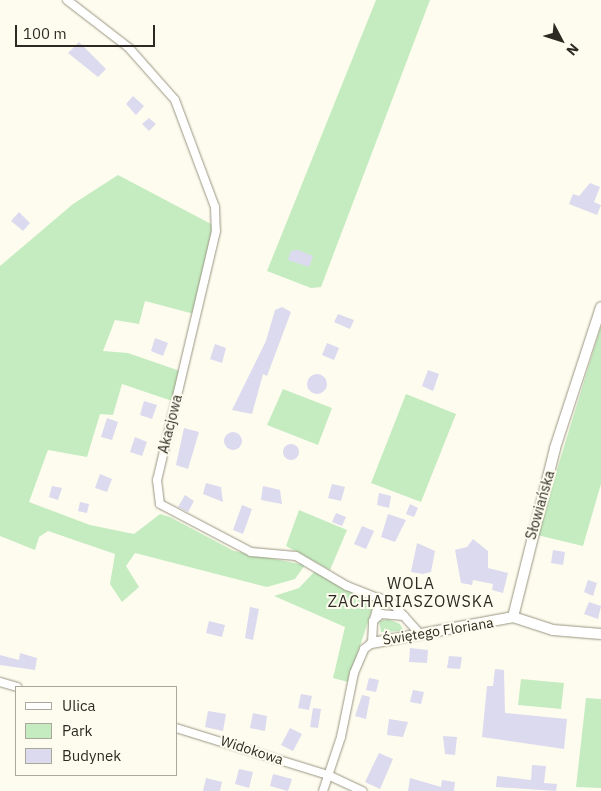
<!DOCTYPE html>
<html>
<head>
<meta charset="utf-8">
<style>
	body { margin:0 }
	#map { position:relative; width:601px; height:791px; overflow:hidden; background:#fefcef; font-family:"IBM Plex Sans",sans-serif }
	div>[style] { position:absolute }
	.green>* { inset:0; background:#c5ecc0 }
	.building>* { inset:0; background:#dbdaee }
	.round { border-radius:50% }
	.roads { filter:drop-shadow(0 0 1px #9a9682) drop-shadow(0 0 1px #9a9682) }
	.minor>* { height:8px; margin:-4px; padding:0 4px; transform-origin:4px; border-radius:4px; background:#fff }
	.tertiary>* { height:10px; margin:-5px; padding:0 5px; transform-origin:5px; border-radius:5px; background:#fff }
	span { translate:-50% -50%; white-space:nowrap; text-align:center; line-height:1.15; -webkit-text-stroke:4px #fefcef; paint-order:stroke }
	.street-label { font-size:14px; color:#2c2a22 }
	.quarter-label { font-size:16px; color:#2c2a22; letter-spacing:1px }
	.legend { position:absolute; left:15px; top:686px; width:162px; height:90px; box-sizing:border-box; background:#fefcef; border:1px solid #aaa89d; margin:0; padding:6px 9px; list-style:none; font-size:15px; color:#2c2a22 }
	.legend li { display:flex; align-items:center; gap:10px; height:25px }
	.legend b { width:25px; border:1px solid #aaa89d }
	.north { position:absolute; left:536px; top:15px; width:50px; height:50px; -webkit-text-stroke:4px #fefcef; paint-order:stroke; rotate:130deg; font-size:14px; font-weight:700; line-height:20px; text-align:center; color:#2c2a22 }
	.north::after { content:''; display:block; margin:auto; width:18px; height:22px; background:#2c2a22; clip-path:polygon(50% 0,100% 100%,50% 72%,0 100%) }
	.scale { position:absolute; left:15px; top:25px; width:140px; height:22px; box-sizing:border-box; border:2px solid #2c2a22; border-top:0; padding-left:6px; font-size:15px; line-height:18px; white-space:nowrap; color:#2c2a22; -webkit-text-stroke:4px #fefcef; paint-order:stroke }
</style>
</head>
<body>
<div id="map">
	<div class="green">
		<i style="clip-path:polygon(376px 0,430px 0,321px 287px,311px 288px,267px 271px)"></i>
		<i style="clip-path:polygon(118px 175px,213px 225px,194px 314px,145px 301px,139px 324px,115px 320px,103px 351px,128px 353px,180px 371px,172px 401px,122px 384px,113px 415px,100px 414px,87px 457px,48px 450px,29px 502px,90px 525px,134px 534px,160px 514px,170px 517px,234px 551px,305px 565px,295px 579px,267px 587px,135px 553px,126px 566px,139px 587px,122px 602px,110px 584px,115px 554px,48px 531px,39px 537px,35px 550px,0 536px,0 266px,73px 204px)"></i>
		<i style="clip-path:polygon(601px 326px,601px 484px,583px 546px,537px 535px)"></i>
		<i style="clip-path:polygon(283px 389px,332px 408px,318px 445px,267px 425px)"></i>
		<i style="clip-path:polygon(406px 394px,456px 414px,421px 502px,371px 483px)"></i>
		<i style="clip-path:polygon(299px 510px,347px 530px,330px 570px,286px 546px)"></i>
		<i style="clip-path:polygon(316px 570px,375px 601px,348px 682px,333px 678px,345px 627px,274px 596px,299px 588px)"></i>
		<i style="clip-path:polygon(388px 619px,400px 624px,404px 631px,381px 632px,379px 621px)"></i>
		<i style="clip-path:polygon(521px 679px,564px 683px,561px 709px,518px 705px)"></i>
		<i style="clip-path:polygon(586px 698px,601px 699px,601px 788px,576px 787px)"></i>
	</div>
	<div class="building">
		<i style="clip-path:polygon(79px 42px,106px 69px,98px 77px,68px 53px)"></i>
		<i style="clip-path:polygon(133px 96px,144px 106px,136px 115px,126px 104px)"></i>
		<i style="clip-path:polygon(149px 118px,156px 124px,149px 131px,142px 124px)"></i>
		<i style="clip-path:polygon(590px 183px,600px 187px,594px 202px,601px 205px,597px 215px,569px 204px,573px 194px,579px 196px)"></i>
		<i style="clip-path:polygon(19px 212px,30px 223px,23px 231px,11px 221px)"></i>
		<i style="clip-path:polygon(298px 250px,313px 256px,309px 267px,288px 260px,291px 251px)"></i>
		<i style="clip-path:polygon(282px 307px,291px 312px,267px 376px,263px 374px,252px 414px,232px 410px,266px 341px,275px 310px)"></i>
		<i style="clip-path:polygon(338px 314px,354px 320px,350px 329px,334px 322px)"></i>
		<i style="clip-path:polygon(155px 338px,168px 343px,163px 356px,151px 351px)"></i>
		<i style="clip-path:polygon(327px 343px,339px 348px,334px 360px,322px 355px)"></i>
		<i style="clip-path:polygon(215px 344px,226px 348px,222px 363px,210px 359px)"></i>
		<i style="clip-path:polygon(428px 370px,439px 374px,433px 391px,422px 386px)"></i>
		<i class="round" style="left:307px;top:374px;width:20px;height:20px"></i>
		<i style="clip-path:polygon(144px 401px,157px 405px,152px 419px,140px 415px)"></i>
		<i style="clip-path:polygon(107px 418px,118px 422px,112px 440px,101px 437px)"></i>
		<i style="clip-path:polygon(184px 428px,199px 432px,188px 469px,176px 465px)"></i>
		<i class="round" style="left:224px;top:432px;width:18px;height:18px"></i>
		<i style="clip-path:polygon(135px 437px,147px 442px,142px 456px,130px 452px)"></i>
		<i class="round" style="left:283px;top:444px;width:16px;height:16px"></i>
		<i style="clip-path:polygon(100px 474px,112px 479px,107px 492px,95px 488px)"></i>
		<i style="clip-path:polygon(206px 483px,221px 487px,223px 502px,203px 494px)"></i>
		<i style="clip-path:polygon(332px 484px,345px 487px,341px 501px,328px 498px)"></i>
		<i style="clip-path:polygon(52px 486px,62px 488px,58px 500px,49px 497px)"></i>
		<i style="clip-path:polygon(263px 486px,280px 490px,282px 504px,261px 500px)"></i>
		<i style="clip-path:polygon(379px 493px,391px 496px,389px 508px,377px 505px)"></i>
		<i style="clip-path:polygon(185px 495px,194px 501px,188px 512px,178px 507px)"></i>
		<i style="clip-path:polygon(80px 502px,89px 504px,87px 513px,78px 511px)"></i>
		<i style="clip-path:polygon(410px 504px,418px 508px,414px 517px,406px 514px)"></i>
		<i style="clip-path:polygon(242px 505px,252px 509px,243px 534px,233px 530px)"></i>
		<i style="clip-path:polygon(336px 513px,346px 517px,342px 526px,332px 522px)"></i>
		<i style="clip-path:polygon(388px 514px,406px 520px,395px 542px,381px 537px)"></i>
		<i style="clip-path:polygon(362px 526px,374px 531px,366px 549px,354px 544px)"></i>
		<i style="clip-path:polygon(473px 539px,488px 551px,488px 568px,508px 573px,503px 593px,492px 590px,493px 584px,473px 580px,472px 585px,461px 583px,455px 550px,467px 547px)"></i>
		<i style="clip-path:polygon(417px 543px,435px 551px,431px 572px,423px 574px,411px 572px)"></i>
		<i style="clip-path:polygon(553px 550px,565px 552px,563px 565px,551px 563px)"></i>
		<i style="clip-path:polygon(588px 580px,597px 583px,593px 596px,584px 592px)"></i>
		<i style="clip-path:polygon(589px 602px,601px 606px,598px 619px,584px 614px)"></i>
		<i style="clip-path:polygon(250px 607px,259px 609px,253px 640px,245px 638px)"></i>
		<i style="clip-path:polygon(209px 621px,225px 625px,222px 637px,206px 633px)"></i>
		<i style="clip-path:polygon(410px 648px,428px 650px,427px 663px,409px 662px)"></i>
		<i style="clip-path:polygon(20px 653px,37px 658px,35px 670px,0 665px,0 655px,19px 660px)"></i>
		<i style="clip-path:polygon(449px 656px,462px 657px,460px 669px,447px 668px)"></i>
		<i style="clip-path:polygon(495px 669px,504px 670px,505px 713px,567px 719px,564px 749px,482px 737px,487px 686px,493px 686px)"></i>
		<i style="clip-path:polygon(369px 678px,379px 680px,376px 692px,366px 690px)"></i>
		<i style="clip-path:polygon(413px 690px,424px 692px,421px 704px,410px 702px)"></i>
		<i style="clip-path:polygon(301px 694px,312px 696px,309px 710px,298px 708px)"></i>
		<i style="clip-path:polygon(362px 695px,370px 697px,366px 719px,355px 716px)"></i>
		<i style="clip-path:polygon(313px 708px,321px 709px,318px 728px,310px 727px)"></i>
		<i style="clip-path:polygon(208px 711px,226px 714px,223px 731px,205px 727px)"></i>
		<i style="clip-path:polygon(253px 713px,267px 716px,265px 731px,250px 728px)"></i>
		<i style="clip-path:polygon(389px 719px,408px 722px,403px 737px,387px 735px)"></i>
		<i style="clip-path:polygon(290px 728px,302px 734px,293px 751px,281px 745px)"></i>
		<i style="clip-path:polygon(443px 736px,457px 737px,455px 755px,445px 754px)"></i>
		<i style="clip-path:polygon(379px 753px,393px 759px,380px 789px,365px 782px)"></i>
		<i style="clip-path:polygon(532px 765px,546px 766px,544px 783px,557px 784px,556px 791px,496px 787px,497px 776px,531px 780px)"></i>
		<i style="clip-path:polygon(239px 769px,253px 772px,249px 788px,235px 784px)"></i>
		<i style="clip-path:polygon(273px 774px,292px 779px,288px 791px,270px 786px)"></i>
		<i style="clip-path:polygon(206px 778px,222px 782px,220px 791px,203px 791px)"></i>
		<i style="clip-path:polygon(410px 778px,441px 787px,442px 780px,455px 782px,454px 791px,408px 791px)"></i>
	</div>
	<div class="roads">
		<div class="minor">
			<i style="left:67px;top:0;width:78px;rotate:37.7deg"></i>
			<i style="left:129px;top:48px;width:69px;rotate:48.5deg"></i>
			<i style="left:175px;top:100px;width:114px;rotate:69.5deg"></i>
			<i style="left:215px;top:207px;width:24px;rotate:88deg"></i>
			<i style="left:216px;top:231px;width:256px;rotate:103.3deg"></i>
			<i style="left:157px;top:480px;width:24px;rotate:83deg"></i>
			<i style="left:160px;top:504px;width:103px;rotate:27.8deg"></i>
			<i style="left:251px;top:552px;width:45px;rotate:5.1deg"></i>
			<i style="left:296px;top:556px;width:59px;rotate:30.5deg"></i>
			<i style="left:347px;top:586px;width:49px;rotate:21.4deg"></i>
			<i style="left:393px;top:604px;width:38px;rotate:48deg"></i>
			<i style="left:374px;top:620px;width:23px;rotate:-75deg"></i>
			<i style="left:0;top:682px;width:18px;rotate:16deg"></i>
			<i style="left:176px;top:728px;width:159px;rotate:17.2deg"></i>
			<i style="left:328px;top:775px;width:38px;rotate:25deg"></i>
			<i style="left:323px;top:791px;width:57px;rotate:-71.6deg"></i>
			<i style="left:341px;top:737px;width:65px;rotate:-78.5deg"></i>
			<i style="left:354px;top:673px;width:26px;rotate:-67deg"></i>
			<i style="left:364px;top:649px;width:10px;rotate:-37deg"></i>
			<i style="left:372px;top:643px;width:22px;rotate:-87deg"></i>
			<i style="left:373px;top:621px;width:11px;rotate:-41deg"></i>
			<i style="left:381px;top:614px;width:23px;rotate:5deg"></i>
		</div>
		<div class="tertiary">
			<i style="left:513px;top:617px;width:174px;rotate:-76deg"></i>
			<i style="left:555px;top:448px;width:148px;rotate:-71.9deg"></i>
			<i style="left:513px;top:617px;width:42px;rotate:18deg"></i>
			<i style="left:553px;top:630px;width:48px;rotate:4.8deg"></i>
			<i style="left:372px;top:643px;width:143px;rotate:-10.4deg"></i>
		</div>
	</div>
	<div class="street-label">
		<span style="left:170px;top:424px;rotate:-76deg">Akacjowa</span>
		<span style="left:540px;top:505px;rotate:-74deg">Słowiańska</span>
		<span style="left:438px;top:631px;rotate:-9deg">Świętego Floriana</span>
		<span style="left:252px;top:750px;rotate:18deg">Widokowa</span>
	</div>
	<div class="quarter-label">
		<span style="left:411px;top:592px">WOLA<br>ZACHARIASZOWSKA</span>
	</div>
	<ul class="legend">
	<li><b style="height:6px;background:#fff"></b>Ulica</li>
	<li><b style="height:14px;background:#c5ecc0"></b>Park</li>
	<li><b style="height:14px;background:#dbdaee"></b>Budynek</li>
	</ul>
	<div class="north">N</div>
	<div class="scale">100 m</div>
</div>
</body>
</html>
